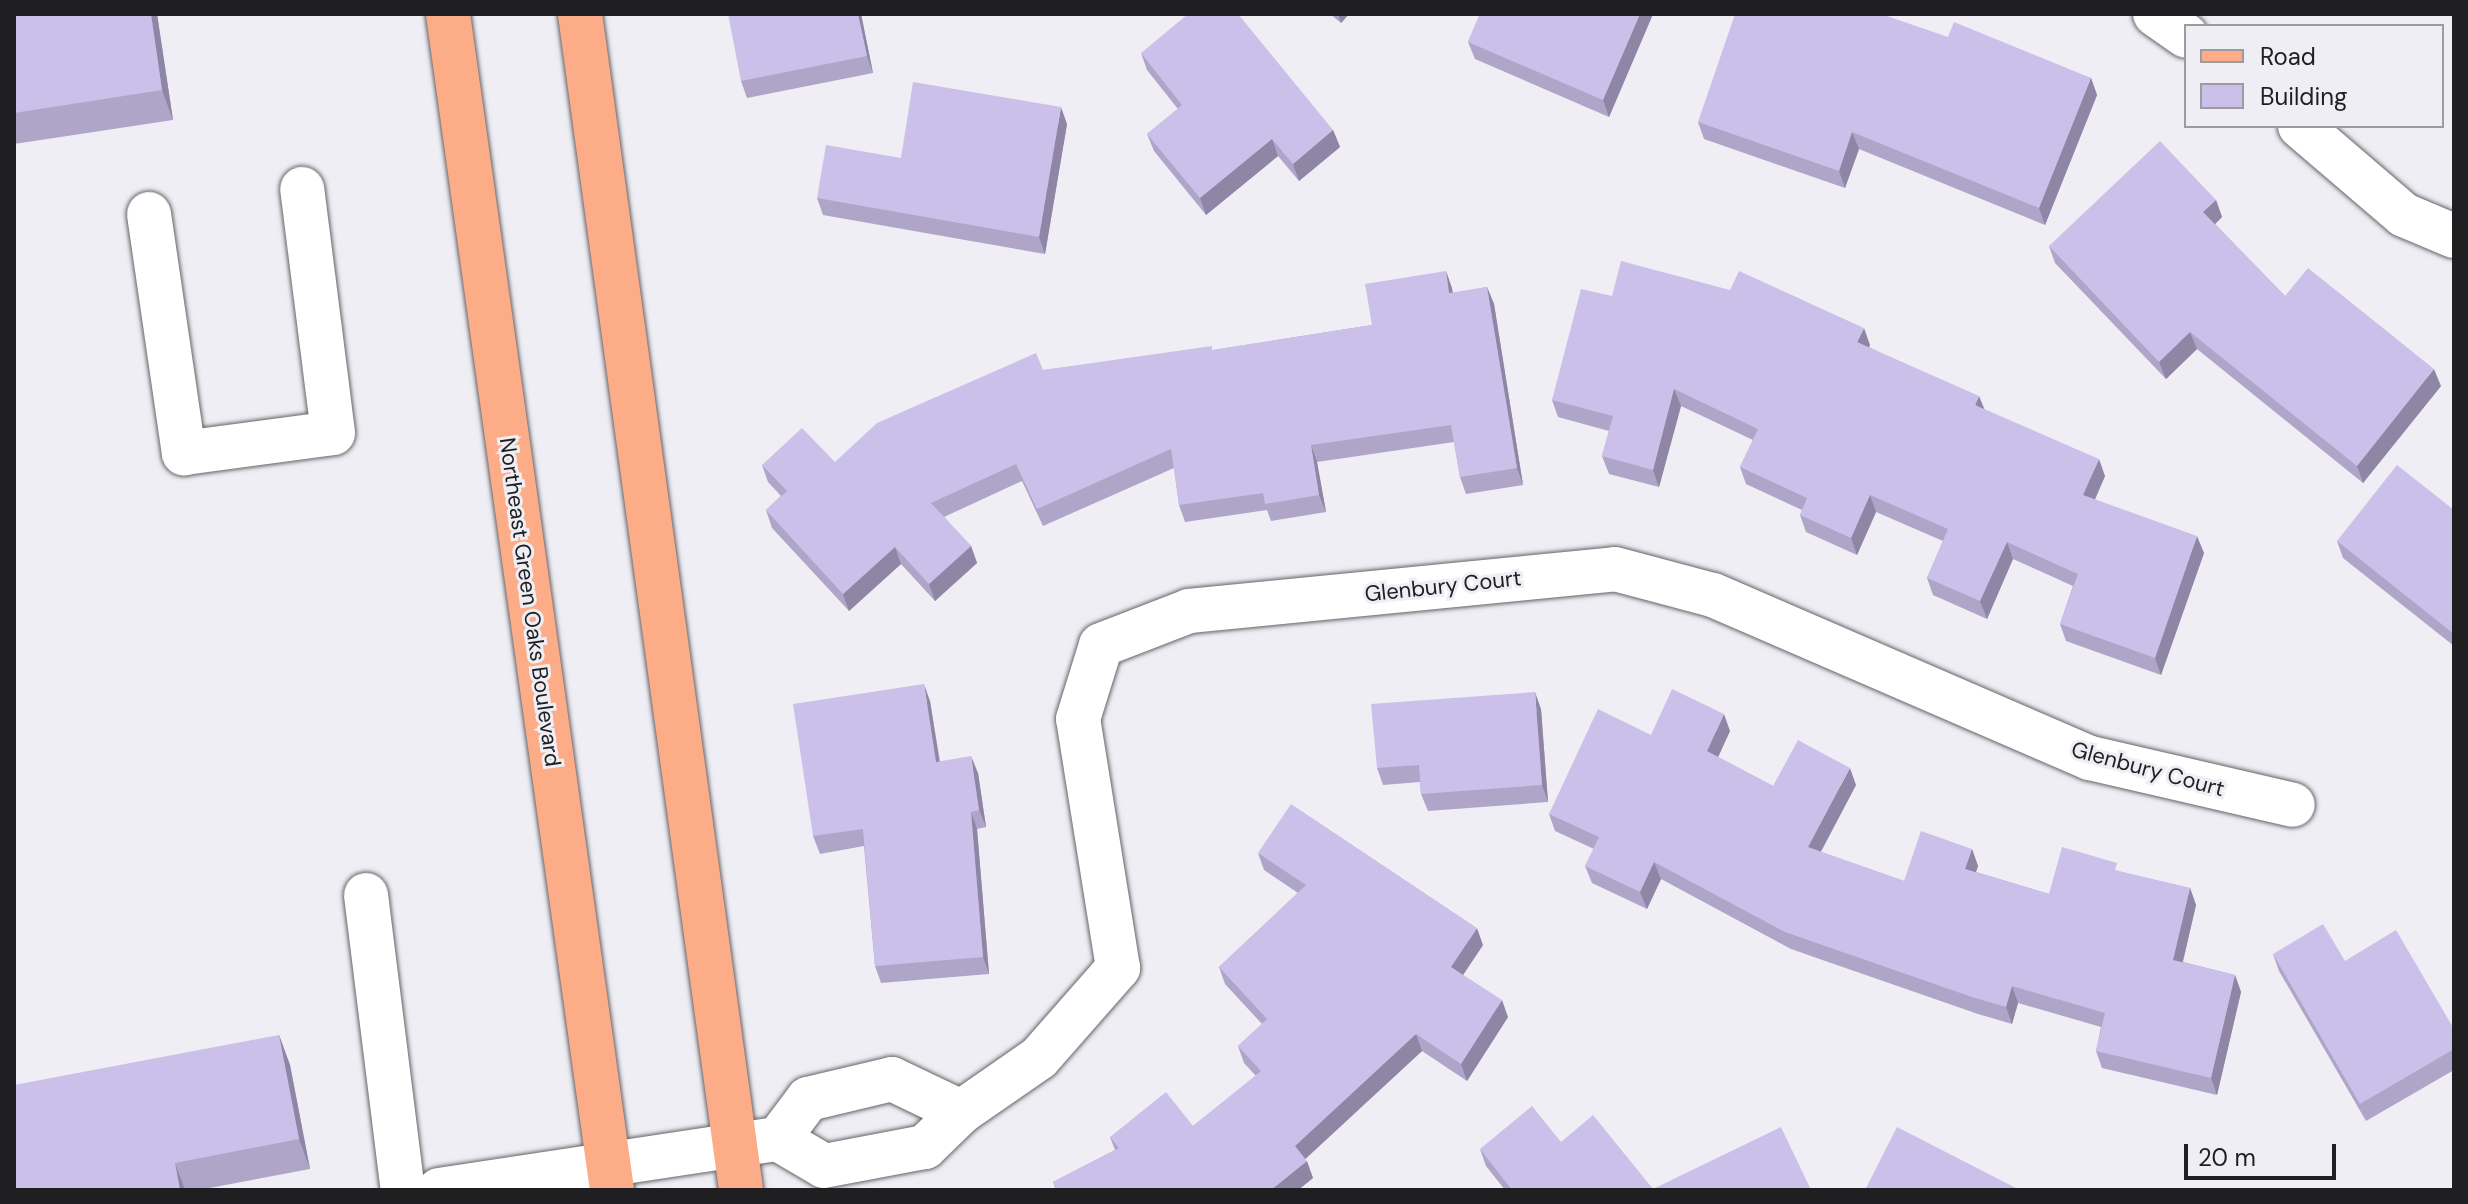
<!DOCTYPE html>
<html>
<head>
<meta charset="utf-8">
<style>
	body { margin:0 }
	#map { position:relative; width:2468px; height:1204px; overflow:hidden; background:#efeef4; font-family:"DM Sans",sans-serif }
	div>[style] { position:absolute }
	.roads { filter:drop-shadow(0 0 2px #656469) drop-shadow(0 0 2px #656469) }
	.minor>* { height:44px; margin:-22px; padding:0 22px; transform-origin:22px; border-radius:22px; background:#fff }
	.major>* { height:44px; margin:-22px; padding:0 22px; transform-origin:22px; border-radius:22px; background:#fdac88 }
	.wall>* { inset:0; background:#afa5c9 }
	.shaded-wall>* { inset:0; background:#8e86a4 }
	.building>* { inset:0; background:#cbc0ea }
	span { translate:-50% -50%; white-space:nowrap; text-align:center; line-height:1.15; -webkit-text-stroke:6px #efeef4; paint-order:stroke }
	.street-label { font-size:22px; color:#1f1f21 }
	.frame { position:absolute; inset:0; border:16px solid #1f1f21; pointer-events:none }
	.legend { position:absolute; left:2184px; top:24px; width:260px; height:104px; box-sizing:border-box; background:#efeef4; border:2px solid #9c9ba0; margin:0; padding:10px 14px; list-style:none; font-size:24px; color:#1f1f21 }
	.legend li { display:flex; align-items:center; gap:16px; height:40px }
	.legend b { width:40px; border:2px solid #9c9ba0 }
	.scale { position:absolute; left:2184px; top:1144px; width:152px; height:36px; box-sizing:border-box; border:4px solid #1f1f21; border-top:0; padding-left:10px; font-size:24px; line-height:28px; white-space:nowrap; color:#1f1f21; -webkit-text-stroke:6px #efeef4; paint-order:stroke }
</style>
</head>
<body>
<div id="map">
	<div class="roads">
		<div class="minor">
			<i style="left:2155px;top:14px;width:38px;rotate:35deg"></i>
			<i style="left:2300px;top:126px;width:137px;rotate:40.6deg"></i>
			<i style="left:2404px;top:215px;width:54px;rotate:22.8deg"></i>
			<i style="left:149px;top:214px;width:242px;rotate:81.7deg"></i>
			<i style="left:184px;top:453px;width:150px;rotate:-7.6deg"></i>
			<i style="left:333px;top:433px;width:246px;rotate:-97.2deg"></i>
			<i style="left:366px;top:895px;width:297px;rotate:82.9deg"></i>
			<i style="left:778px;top:1139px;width:50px;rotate:-53.1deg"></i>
			<i style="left:808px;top:1099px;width:86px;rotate:-13.4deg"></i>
			<i style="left:892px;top:1079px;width:76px;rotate:25.6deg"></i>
			<i style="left:439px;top:1190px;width:343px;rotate:-8.6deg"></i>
			<i style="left:778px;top:1139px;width:53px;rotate:30.4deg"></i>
			<i style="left:824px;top:1166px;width:103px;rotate:-10.7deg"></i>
			<i style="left:925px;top:1147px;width:50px;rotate:-44.2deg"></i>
			<i style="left:961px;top:1112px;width:95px;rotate:-34.7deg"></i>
			<i style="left:1039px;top:1058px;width:120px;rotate:-48.7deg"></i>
			<i style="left:1118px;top:968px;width:252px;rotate:-99.1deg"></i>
			<i style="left:1078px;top:719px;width:77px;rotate:-72.7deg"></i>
			<i style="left:1101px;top:645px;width:94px;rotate:-21.1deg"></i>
			<i style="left:1189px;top:611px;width:428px;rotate:-5.6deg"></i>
			<i style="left:1615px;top:569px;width:101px;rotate:14.9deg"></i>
			<i style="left:1713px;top:595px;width:411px;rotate:23.4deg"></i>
			<i style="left:2090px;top:758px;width:208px;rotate:13deg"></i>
		</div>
		<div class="major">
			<i style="left:448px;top:14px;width:1187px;rotate:82.06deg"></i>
			<i style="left:580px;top:14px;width:1187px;rotate:82.2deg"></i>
		</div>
	</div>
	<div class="wall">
		<i style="clip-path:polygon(14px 14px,157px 14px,173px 120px,14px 144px)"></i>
		<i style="clip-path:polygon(861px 14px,873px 73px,747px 98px,741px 81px)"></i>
		<i style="clip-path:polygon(1330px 14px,1349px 14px,1341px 23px)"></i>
		<i style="clip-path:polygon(1480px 14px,1653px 14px,1609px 117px,1475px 59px,1468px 42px)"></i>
		<i style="clip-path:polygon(1948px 37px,2091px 78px,2097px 95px,2045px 225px,1859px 149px,1845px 188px,1704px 139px,1698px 122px)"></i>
		<i style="clip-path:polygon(1141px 53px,1333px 130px,1340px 147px,1299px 181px,1278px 156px,1206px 215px,1154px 151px,1147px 134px,1178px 109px,1147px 70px)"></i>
		<i style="clip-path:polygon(1067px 124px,1045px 254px,823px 215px,817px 198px)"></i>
		<i style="clip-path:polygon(2216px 200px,2222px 217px,2215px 224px,2285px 296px,2441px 386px,2363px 483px,2197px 349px,2166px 379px,2055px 263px,2049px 246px)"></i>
		<i style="clip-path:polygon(1446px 271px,1453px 293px,1487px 287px,1494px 304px,1523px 485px,1466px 494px,1460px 477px,1454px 442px,1317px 462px,1326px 512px,1271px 521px,1267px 510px,1185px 522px,1179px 505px,1174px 468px,1043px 526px,1022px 481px,944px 517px,971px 546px,977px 563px,935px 601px,901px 564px,849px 611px,772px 528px,766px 510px,781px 496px,768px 482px,762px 465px,835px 462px,1043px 370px,1213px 350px,1372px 325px)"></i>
		<i style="clip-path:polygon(1612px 296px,1870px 345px,1869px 347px,2105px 476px,2095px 500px,2204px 553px,2161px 675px,2066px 641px,2060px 624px,2073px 586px,2013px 559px,1987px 619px,1933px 595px,1927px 578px,1943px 541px,1876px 512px,1857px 555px,1806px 532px,1800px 515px,1802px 510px,1746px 484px,1740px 467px,1753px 440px,1681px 406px,1659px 487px,1609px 474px,1602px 456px,1609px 431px,1558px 417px,1552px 400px)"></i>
		<i style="clip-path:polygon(2454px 510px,2454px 646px,2343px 558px,2337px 541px)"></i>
		<i style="clip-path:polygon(930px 701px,940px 761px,978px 773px,986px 827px,977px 829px,989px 974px,881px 983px,875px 966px,864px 846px,820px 854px,813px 836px)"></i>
		<i style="clip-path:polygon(1541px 709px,1548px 802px,1428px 811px,1421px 794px,1420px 782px,1383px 785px,1377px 768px)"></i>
		<i style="clip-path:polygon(1730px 731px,1718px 757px,1773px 786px,1856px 785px,1821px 852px,1904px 881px,1972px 849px,1978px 866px,1976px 872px,2049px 894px,2120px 872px,2190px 888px,2196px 905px,2183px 962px,2235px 975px,2241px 992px,2217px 1095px,2102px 1068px,2096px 1051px,2101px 1027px,2018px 1003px,2012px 1024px,1978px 1014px,1791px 949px,1661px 879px,1647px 909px,1592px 883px,1585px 866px,1594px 849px,1555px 831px,1549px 814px,1651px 735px)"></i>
		<i style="clip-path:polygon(1258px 853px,1483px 945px,1463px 975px,1508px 1017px,1467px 1081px,1422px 1051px,1305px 1159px,1313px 1178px,1298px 1190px,1056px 1190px,1053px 1182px,1115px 1150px,1110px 1137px,1193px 1126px,1256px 1076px,1244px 1063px,1238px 1046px,1262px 1024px,1225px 984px,1219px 967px,1298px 893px,1264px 870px)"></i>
		<i style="clip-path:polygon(2273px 954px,2345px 961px,2454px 1029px,2454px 1070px,2366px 1121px,2279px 971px)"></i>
		<i style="clip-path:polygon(279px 1035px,290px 1065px,310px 1169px,199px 1190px,14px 1190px)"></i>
		<i style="clip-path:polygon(1561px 1142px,1653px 1189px,1811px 1190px,1505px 1190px,1486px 1166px,1480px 1149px)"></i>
	</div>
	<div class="shaded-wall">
		<i style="clip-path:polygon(151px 14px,157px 14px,173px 120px,162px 90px)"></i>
		<i style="clip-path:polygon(858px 14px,861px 14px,873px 73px,867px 56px)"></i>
		<i style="clip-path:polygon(1338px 14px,1349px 14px,1341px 23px)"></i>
		<i style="clip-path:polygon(1640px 14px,1653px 14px,1609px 117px,1603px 100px)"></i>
		<i style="clip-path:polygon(2091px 78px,2097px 95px,2045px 225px,2039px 208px)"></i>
		<i style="clip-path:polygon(1061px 107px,1067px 124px,1045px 254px,1039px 237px)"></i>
		<i style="clip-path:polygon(1333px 130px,1340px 147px,1299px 181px,1293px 164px)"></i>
		<i style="clip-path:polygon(1852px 132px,1859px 149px,1845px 188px,1839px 171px)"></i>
		<i style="clip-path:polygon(1272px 139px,1278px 156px,1206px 215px,1200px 198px)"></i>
		<i style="clip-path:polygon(2216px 200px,2222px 217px,2210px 229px,2203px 212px)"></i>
		<i style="clip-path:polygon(1446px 271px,1452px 288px,1455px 310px,1449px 293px)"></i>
		<i style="clip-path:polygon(1487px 287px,1494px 304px,1523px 485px,1517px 468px)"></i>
		<i style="clip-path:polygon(1864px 328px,1870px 345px,1863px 359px,1857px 342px)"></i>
		<i style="clip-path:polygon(2190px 332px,2197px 349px,2166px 379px,2159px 362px)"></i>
		<i style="clip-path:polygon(2434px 369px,2441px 386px,2363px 483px,2357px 466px)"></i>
		<i style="clip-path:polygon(1674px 389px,1681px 406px,1659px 487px,1653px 470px)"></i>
		<i style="clip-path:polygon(1979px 396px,1986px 413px,1975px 405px)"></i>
		<i style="clip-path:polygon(1311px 445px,1317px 462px,1326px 512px,1319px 495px)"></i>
		<i style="clip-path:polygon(2099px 459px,2105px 476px,2089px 512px,2083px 495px)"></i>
		<i style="clip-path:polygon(1870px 495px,1876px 512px,1857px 555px,1851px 538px)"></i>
		<i style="clip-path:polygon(2197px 536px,2204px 553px,2161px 675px,2155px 658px)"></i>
		<i style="clip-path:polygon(2007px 542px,2013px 559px,1987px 619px,1980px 601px)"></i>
		<i style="clip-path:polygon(971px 546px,977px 563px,935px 601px,929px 584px)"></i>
		<i style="clip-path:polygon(895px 547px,901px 564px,849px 611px,843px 594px)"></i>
		<i style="clip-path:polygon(924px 684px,930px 701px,942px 779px,936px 762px)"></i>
		<i style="clip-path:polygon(1535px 692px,1541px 709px,1548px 802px,1542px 785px)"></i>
		<i style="clip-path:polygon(1724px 714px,1730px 731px,1713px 768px,1707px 751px)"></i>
		<i style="clip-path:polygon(971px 756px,978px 773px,986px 827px,979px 810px)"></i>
		<i style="clip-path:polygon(1850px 768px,1856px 785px,1814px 864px,1808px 847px)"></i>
		<i style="clip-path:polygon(971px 812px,977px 829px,989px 974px,983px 957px)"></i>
		<i style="clip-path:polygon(1972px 849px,1978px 866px,1971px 886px,1965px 869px)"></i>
		<i style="clip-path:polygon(1654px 862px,1661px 879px,1647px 909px,1640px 892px)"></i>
		<i style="clip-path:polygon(2190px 888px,2196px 905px,2179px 977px,2173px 960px)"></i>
		<i style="clip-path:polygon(1477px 928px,1483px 945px,1457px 984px,1451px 967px)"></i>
		<i style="clip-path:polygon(2235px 975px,2241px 992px,2217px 1095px,2211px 1078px)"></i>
		<i style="clip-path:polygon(2012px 986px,2018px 1003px,2012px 1024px,2006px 1007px)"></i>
		<i style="clip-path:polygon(1502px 1000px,1508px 1017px,1467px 1081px,1461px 1064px)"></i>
		<i style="clip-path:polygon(1416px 1034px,1422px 1051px,1301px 1163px,1295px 1146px)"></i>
		<i style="clip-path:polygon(279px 1035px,290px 1065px,310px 1169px,299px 1139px)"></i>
		<i style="clip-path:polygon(1307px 1161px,1313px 1178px,1298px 1190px,1271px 1190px)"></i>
		<i style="clip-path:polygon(175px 1163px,185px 1190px,180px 1190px)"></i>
	</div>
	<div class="building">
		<i style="clip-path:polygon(14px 14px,151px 14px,162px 90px,14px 113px)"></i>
		<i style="clip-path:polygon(728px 14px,858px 14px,867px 56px,741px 81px)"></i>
		<i style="clip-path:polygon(1188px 14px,1238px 14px,1333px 130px,1293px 164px,1272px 139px,1200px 198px,1147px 134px,1182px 105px,1141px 53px)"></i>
		<i style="clip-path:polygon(1480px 14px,1640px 14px,1603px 100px,1468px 42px)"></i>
		<i style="clip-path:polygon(1735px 14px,1881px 14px,1948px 37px,1954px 22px,2091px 78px,2039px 208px,1852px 132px,1839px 171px,1698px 122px)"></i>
		<i style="clip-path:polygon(913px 82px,1061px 107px,1039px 237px,817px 198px,826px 145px,901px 158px)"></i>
		<i style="clip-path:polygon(2160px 141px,2216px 200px,2203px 212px,2285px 296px,2308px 268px,2434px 369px,2357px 466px,2190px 332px,2159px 362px,2049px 246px)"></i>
		<i style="clip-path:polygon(1621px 261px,1730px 290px,1739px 271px,1864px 328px,1857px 342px,1979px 396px,1975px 405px,2099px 459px,2083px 495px,2197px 536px,2155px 658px,2060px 624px,2078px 574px,2007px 542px,1980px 601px,1927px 578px,1948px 529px,1870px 495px,1851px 538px,1800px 515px,1807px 498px,1740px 467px,1758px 429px,1674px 389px,1653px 470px,1602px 456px,1613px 416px,1552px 400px,1581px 289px,1612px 296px)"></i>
		<i style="clip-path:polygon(1446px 271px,1449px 293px,1487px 287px,1517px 468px,1460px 477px,1451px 425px,1311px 445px,1319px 495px,1265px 504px,1263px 493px,1179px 505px,1171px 449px,1037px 509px,1016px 464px,931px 503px,971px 546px,929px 584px,895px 547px,843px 594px,766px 510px,787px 491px,762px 465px,802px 428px,835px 462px,877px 423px,1036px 353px,1043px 370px,1212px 346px,1212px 350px,1372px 325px,1365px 284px)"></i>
		<i style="clip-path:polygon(2397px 465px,2454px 510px,2454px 634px,2337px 541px)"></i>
		<i style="clip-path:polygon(924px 684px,936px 762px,971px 756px,979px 810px,971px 812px,983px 957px,875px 966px,863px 829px,813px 836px,793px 704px)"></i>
		<i style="clip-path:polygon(1672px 689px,1724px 714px,1707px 751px,1773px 786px,1798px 740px,1850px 768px,1808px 847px,1904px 881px,1921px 831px,1972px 849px,1965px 869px,2049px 894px,2062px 847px,2117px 863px,2115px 870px,2190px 888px,2173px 960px,2235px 975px,2211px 1078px,2096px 1051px,2105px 1013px,2012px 986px,2006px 1007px,1972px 997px,1785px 932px,1654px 862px,1640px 892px,1585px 866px,1599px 837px,1549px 814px,1598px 709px,1651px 735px)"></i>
		<i style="clip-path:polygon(1535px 692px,1542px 785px,1421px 794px,1419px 765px,1377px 768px,1371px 704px)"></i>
		<i style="clip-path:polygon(1291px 804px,1477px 928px,1451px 967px,1502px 1000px,1461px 1064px,1416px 1034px,1295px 1146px,1307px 1161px,1271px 1190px,1057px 1190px,1053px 1182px,1119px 1148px,1110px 1137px,1166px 1092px,1193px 1126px,1261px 1071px,1238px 1046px,1267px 1019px,1219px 967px,1306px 885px,1258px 853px)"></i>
		<i style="clip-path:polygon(2323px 924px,2345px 961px,2396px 930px,2454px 1029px,2454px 1049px,2360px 1104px,2273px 954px)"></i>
		<i style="clip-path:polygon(279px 1035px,299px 1139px,175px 1163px,180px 1190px,14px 1190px,14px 1085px)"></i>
		<i style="clip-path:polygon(1532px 1106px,1561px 1142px,1593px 1115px,1653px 1189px,1781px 1127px,1811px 1190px,1512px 1190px,1480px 1149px)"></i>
		<i style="clip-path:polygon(1897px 1127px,2018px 1189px,2018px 1190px,1865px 1190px)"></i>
	</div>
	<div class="street-label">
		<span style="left:1443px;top:586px;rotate:-6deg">Glenbury Court</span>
		<span style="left:530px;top:602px;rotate:82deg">Northeast Green Oaks Boulevard</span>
		<span style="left:2148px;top:769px;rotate:15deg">Glenbury Court</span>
	</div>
	<div class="frame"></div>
	<ul class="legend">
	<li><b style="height:10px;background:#fdac88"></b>Road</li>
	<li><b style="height:22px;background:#cbc0ea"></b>Building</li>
	</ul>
	<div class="scale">20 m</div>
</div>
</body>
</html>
